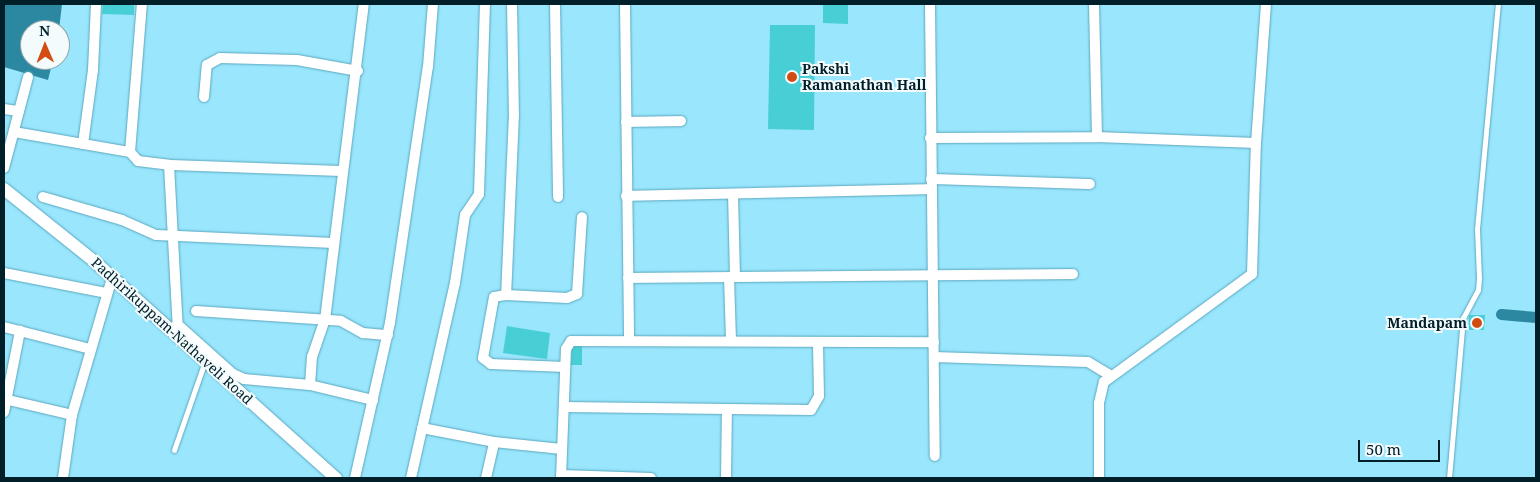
<!DOCTYPE html>
<html>
<head>
<meta charset="utf-8">
<style>
	body { margin:0 }
	#map { position:relative; width:1540px; height:482px; overflow:hidden; background:#99e6fd; font-family:"Noto Serif",serif }
	div>[style] { position:absolute }
	.water>* { inset:0; background:#2b88a0 }
	.canal>* { height:11px; margin:-5.5px; padding:0 5.5px; transform-origin:5.5px; border-radius:5.5px; background:#2b88a0 }
	.building>* { inset:0; background:#48cfd5 }
	.roads { filter:drop-shadow(0 0 1px #5ca7be) drop-shadow(0 0 1px #5ca7be) }
	.service>* { height:5px; margin:-2.5px; padding:0 2.5px; transform-origin:2.5px; border-radius:2.5px; background:#fff }
	.minor>* { height:10px; margin:-5px; padding:0 5px; transform-origin:5px; border-radius:5px; background:#fff }
	.tertiary>* { height:12px; margin:-6px; padding:0 6px; transform-origin:6px; border-radius:6px; background:#fff }
	.dots>* { width:14px; height:14px; translate:-50% -50%; box-sizing:border-box; border:2px solid #f3fbfd; border-radius:50% }
	span { translate:-50% -50%; white-space:nowrap; text-align:center; line-height:1.15; -webkit-text-stroke:4px #f3fbfd; paint-order:stroke }
	.poi-label { font-size:14px; color:#001f28; font-weight:700 }
	.left { translate:0 -50%; text-align:left }
	.right { translate:-100% -50%; text-align:right }
	.street-label { font-size:14px; color:#001f28 }
	.frame { position:absolute; inset:0; border:5px solid #001f28; pointer-events:none }
	.north { position:absolute; left:20px; top:20px; width:50px; height:50px; box-sizing:border-box; background:#f3fbfd; border:1px solid #92a3a8; border-radius:50%; rotate:359deg; font-size:14px; font-weight:700; line-height:20px; text-align:center; color:#001f28 }
	.north::after { content:''; display:block; margin:auto; width:18px; height:22px; background:#d24c14; clip-path:polygon(50% 0,100% 100%,50% 72%,0 100%) }
	.scale { position:absolute; left:1358px; top:440px; width:82px; height:22px; box-sizing:border-box; border:2px solid #001f28; border-top:0; padding-left:6px; font-size:15px; line-height:18px; white-space:nowrap; color:#001f28; -webkit-text-stroke:4px #f3fbfd; paint-order:stroke }
</style>
</head>
<body>
<div id="map">
	<div class="water">
		<i style="clip-path:polygon(4px 4px,62px 4px,59px 30px,30px 30px,30px 60px,53px 60px,48px 80px,4px 67px)"></i>
	</div>
	<div class="canal">
		<i style="left:1501px;top:314px;width:35px;rotate:5deg"></i>
	</div>
	<div class="building">
		<i style="clip-path:polygon(103px 4px,134px 4px,134px 15px,102px 14px)"></i>
		<i style="clip-path:polygon(823px 4px,848px 4px,848px 24px,823px 23px)"></i>
		<i style="clip-path:polygon(770px 25px,815px 25px,814px 130px,768px 129px)"></i>
		<i style="clip-path:polygon(1469px 315px,1485px 315px,1484px 330px,1469px 330px)"></i>
		<i style="clip-path:polygon(507px 326px,550px 333px,547px 359px,503px 353px)"></i>
		<i style="clip-path:polygon(572px 342px,582px 343px,582px 365px,571px 365px)"></i>
	</div>
	<div class="roads">
		<div class="service">
			<i style="left:174px;top:450px;width:94px;rotate:-70.8deg"></i>
			<i style="left:1449px;top:478px;width:161px;rotate:-85deg"></i>
			<i style="left:1463px;top:318px;width:32px;rotate:-62deg"></i>
			<i style="left:1478px;top:290px;width:12px;rotate:-85deg"></i>
			<i style="left:1479px;top:278px;width:49px;rotate:-92.3deg"></i>
			<i style="left:1477px;top:229px;width:226px;rotate:-84.7deg"></i>
		</div>
		<div class="minor">
			<i style="left:512px;top:4px;width:110px;rotate:89deg"></i>
			<i style="left:514px;top:114px;width:181px;rotate:92.5deg"></i>
			<i style="left:506px;top:295px;width:12px;rotate:171deg"></i>
			<i style="left:494px;top:297px;width:62px;rotate:100.2deg"></i>
			<i style="left:483px;top:358px;width:10px;rotate:37deg"></i>
			<i style="left:491px;top:364px;width:74px;rotate:2.3deg"></i>
			<i style="left:555px;top:4px;width:193px;rotate:89.1deg"></i>
			<i style="left:625px;top:4px;width:336px;rotate:89.3deg"></i>
			<i style="left:930px;top:4px;width:452px;rotate:89.4deg"></i>
			<i style="left:1094px;top:4px;width:133px;rotate:88.7deg"></i>
			<i style="left:204px;top:97px;width:32px;rotate:-85deg"></i>
			<i style="left:207px;top:65px;width:15px;rotate:-28deg"></i>
			<i style="left:220px;top:58px;width:77px;rotate:1.5deg"></i>
			<i style="left:297px;top:60px;width:62px;rotate:10.2deg"></i>
			<i style="left:4px;top:109px;width:15px;rotate:8deg"></i>
			<i style="left:626px;top:122px;width:55px;rotate:-1deg"></i>
			<i style="left:14px;top:132px;width:118px;rotate:9.8deg"></i>
			<i style="left:130px;top:152px;width:148px;rotate:-85.4deg"></i>
			<i style="left:930px;top:138px;width:167px;rotate:-0.3deg"></i>
			<i style="left:1097px;top:137px;width:159px;rotate:2.2deg"></i>
			<i style="left:83px;top:144px;width:75px;rotate:-82.3deg"></i>
			<i style="left:93px;top:70px;width:66px;rotate:-87.4deg"></i>
			<i style="left:130px;top:152px;width:12px;rotate:48deg"></i>
			<i style="left:138px;top:161px;width:31px;rotate:7deg"></i>
			<i style="left:169px;top:165px;width:174px;rotate:2deg"></i>
			<i style="left:169px;top:165px;width:164px;rotate:86.9deg"></i>
			<i style="left:4px;top:168px;width:94px;rotate:-75.2deg"></i>
			<i style="left:931px;top:179px;width:159px;rotate:1.8deg"></i>
			<i style="left:733px;top:194px;width:83px;rotate:88.6deg"></i>
			<i style="left:626px;top:196px;width:305px;rotate:-1.3deg"></i>
			<i style="left:43px;top:197px;width:82px;rotate:16.2deg"></i>
			<i style="left:122px;top:220px;width:37px;rotate:24deg"></i>
			<i style="left:156px;top:235px;width:178px;rotate:2.6deg"></i>
			<i style="left:4px;top:273px;width:105px;rotate:11deg"></i>
			<i style="left:729px;top:277px;width:64px;rotate:88.2deg"></i>
			<i style="left:628px;top:278px;width:445px;rotate:-0.5deg"></i>
			<i style="left:506px;top:295px;width:61px;rotate:2.8deg"></i>
			<i style="left:567px;top:298px;width:11px;rotate:-22deg"></i>
			<i style="left:577px;top:294px;width:77px;rotate:-86.3deg"></i>
			<i style="left:196px;top:311px;width:145px;rotate:3.9deg"></i>
			<i style="left:341px;top:321px;width:25px;rotate:29deg"></i>
			<i style="left:363px;top:333px;width:25px;rotate:5deg"></i>
			<i style="left:177px;top:324px;width:75px;rotate:41.8deg"></i>
			<i style="left:233px;top:374px;width:12px;rotate:24deg"></i>
			<i style="left:244px;top:379px;width:66px;rotate:5.2deg"></i>
			<i style="left:310px;top:385px;width:65px;rotate:13.4deg"></i>
			<i style="left:4px;top:327px;width:89px;rotate:14.3deg"></i>
			<i style="left:934px;top:357px;width:154px;rotate:1.9deg"></i>
			<i style="left:1088px;top:362px;width:26px;rotate:31deg"></i>
			<i style="left:310px;top:385px;width:28px;rotate:-86deg"></i>
			<i style="left:312px;top:357px;width:39px;rotate:-71deg"></i>
			<i style="left:325px;top:320px;width:318px;rotate:-83deg"></i>
			<i style="left:4px;top:399px;width:70px;rotate:13.2deg"></i>
			<i style="left:564px;top:407px;width:247px;rotate:0.7deg"></i>
			<i style="left:811px;top:410px;width:16px;rotate:-60deg"></i>
			<i style="left:819px;top:396px;width:54px;rotate:-91.1deg"></i>
			<i style="left:4px;top:412px;width:83px;rotate:-78.8deg"></i>
			<i style="left:422px;top:428px;width:73px;rotate:11deg"></i>
			<i style="left:494px;top:442px;width:68px;rotate:5.9deg"></i>
			<i style="left:561px;top:475px;width:90px;rotate:1.9deg"></i>
			<i style="left:63px;top:478px;width:64px;rotate:-81.9deg"></i>
			<i style="left:72px;top:415px;width:143px;rotate:-73.7deg"></i>
			<i style="left:355px;top:478px;width:159px;rotate:-77.3deg"></i>
			<i style="left:390px;top:323px;width:259px;rotate:-81.6deg"></i>
			<i style="left:428px;top:67px;width:63px;rotate:-85.5deg"></i>
			<i style="left:411px;top:478px;width:200px;rotate:-77.3deg"></i>
			<i style="left:455px;top:283px;width:69px;rotate:-81.6deg"></i>
			<i style="left:465px;top:215px;width:25px;rotate:-56deg"></i>
			<i style="left:479px;top:194px;width:190px;rotate:-88.2deg"></i>
			<i style="left:486px;top:478px;width:37px;rotate:-77deg"></i>
			<i style="left:561px;top:478px;width:129px;rotate:-87.8deg"></i>
			<i style="left:566px;top:349px;width:9px;rotate:-58deg"></i>
			<i style="left:571px;top:341px;width:363px;rotate:0.2deg"></i>
			<i style="left:726px;top:478px;width:69px;rotate:-89.2deg"></i>
			<i style="left:1099px;top:478px;width:75px;rotate:-90deg"></i>
			<i style="left:1099px;top:403px;width:22px;rotate:-77deg"></i>
			<i style="left:1104px;top:382px;width:183px;rotate:-36.1deg"></i>
			<i style="left:1252px;top:274px;width:131px;rotate:-88.3deg"></i>
			<i style="left:1256px;top:143px;width:139px;rotate:-85.9deg"></i>
		</div>
		<div class="tertiary">
			<i style="left:4px;top:189px;width:117px;rotate:38.7deg"></i>
			<i style="left:95px;top:262px;width:324px;rotate:41.9deg"></i>
		</div>
	</div>
	<div class="dots">
		<i style="left:792px;top:77px;background:#d24c14"></i>
		<i style="left:1477px;top:323px;background:#d24c14"></i>
	</div>
	<div class="poi-label">
		<span class="left" style="left:802px;top:77px">Pakshi<br>Ramanathan Hall</span>
		<span class="right" style="left:1467px;top:323px">Mandapam</span>
	</div>
	<div class="street-label">
		<span style="left:172px;top:331px;rotate:42deg">Padhirikuppam-Nathaveli Road</span>
	</div>
	<div class="frame"></div>
	<div class="north">N</div>
	<div class="scale">50 m</div>
</div>
</body>
</html>
